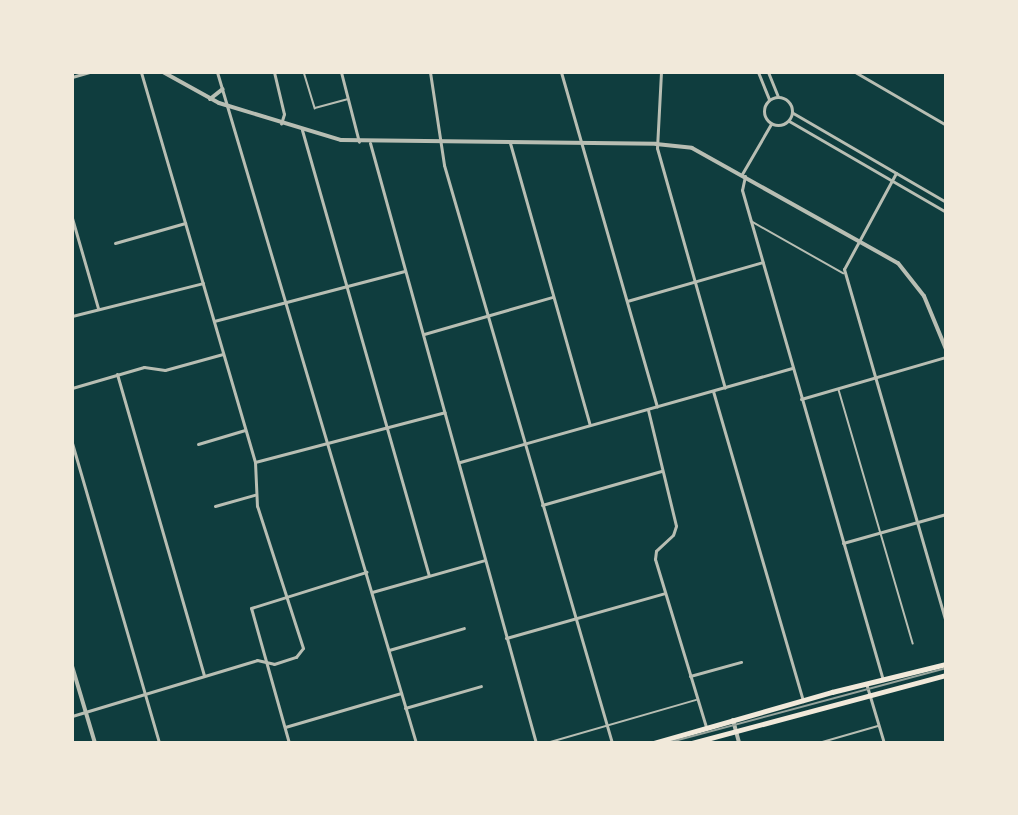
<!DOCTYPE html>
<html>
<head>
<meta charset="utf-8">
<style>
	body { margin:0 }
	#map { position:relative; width:1018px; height:815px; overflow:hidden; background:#0f3d3e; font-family:Poppins,sans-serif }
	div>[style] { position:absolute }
	.service>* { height:1.5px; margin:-0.75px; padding:0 0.75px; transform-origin:0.75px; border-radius:0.75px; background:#b8beb3 }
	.minor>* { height:3px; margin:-1.5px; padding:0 1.5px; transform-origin:1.5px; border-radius:1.5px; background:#b8beb3 }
	.minor>.ring { margin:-1.5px; padding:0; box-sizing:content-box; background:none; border:3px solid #b8beb3; border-radius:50% }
	.tertiary>* { height:4px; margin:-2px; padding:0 2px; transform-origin:2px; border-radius:2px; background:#b8beb3 }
	.secondary>* { height:4.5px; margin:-2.25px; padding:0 2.25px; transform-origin:2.25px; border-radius:2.25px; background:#f1e9da }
	.tram>* { height:1.5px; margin:-0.75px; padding:0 0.75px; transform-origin:0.75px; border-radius:0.75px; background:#97a49c }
	span { translate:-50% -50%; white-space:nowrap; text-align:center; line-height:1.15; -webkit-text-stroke:4.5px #f1e9da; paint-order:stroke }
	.frame { position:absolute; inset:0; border:74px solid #f1e9da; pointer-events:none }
</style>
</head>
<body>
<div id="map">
	<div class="service">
		<i style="left:304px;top:72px;width:38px;rotate:73deg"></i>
		<i style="left:315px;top:108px;width:34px;rotate:-15deg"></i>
		<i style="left:751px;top:221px;width:106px;rotate:29.5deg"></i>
		<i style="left:839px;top:390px;width:264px;rotate:73.7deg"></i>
		<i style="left:547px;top:743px;width:155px;rotate:-16.1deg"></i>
		<i style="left:819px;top:743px;width:61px;rotate:-16.1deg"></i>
	</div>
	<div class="minor">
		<i style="left:217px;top:72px;width:700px;rotate:73.48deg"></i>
		<i style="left:274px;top:72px;width:43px;rotate:76.6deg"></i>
		<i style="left:284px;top:114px;width:10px;rotate:107deg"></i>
		<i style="left:341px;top:72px;width:72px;rotate:75.6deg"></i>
		<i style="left:430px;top:72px;width:94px;rotate:81.4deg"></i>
		<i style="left:444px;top:165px;width:602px;rotate:73.79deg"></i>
		<i style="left:561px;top:72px;width:348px;rotate:74deg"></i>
		<i style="left:661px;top:72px;width:76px;rotate:93deg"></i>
		<i style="left:657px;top:148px;width:249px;rotate:74.2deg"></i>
		<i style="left:758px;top:72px;width:29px;rotate:68deg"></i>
		<i style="left:768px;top:72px;width:27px;rotate:68deg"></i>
		<i style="left:855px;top:72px;width:105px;rotate:30.2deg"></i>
		<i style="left:72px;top:77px;width:18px;rotate:-16deg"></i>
		<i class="ring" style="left:764px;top:97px;width:25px;height:25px"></i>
		<i style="left:793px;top:113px;width:177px;rotate:30.2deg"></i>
		<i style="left:789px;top:121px;width:181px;rotate:30.1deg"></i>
		<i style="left:302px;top:130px;width:463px;rotate:74.1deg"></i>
		<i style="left:370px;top:143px;width:623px;rotate:74.54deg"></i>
		<i style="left:510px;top:143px;width:293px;rotate:74.2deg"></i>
		<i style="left:896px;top:173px;width:109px;rotate:118.4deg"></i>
		<i style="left:844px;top:269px;width:368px;rotate:73.9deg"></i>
		<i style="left:742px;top:174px;width:58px;rotate:-59.9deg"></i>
		<i style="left:745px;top:176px;width:14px;rotate:102deg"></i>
		<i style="left:742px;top:190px;width:510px;rotate:73.95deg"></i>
		<i style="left:72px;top:218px;width:94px;rotate:73.9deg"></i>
		<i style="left:115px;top:243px;width:73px;rotate:-15.9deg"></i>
		<i style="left:627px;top:301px;width:141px;rotate:-16deg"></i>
		<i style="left:72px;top:316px;width:135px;rotate:-14.1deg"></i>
		<i style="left:214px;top:321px;width:197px;rotate:-14.7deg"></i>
		<i style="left:424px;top:334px;width:133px;rotate:-16.1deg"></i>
		<i style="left:117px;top:374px;width:313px;rotate:73.9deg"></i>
		<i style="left:72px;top:388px;width:75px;rotate:-16.3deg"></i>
		<i style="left:144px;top:367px;width:21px;rotate:8deg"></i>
		<i style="left:165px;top:370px;width:60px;rotate:-15.4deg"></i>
		<i style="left:713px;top:391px;width:323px;rotate:73.8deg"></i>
		<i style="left:801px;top:399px;width:151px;rotate:-16.2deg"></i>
		<i style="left:648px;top:410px;width:119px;rotate:76.4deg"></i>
		<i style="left:676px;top:526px;width:9px;rotate:108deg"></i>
		<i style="left:673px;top:535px;width:23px;rotate:137deg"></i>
		<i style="left:656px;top:551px;width:8px;rotate:97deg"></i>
		<i style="left:655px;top:559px;width:176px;rotate:73.1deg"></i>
		<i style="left:72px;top:443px;width:312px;rotate:73.8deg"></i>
		<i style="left:198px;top:444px;width:49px;rotate:-16.6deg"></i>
		<i style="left:255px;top:462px;width:196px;rotate:-14.7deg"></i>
		<i style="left:460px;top:462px;width:346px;rotate:-15.8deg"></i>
		<i style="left:542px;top:505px;width:124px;rotate:-15.9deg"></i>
		<i style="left:215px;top:506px;width:41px;rotate:-15.8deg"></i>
		<i style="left:843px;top:543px;width:107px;rotate:-15.7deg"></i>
		<i style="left:372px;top:592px;width:117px;rotate:-15.8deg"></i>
		<i style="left:506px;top:638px;width:165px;rotate:-15.8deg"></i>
		<i style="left:389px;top:650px;width:78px;rotate:-16.3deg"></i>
		<i style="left:690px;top:676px;width:53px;rotate:-15.4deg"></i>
		<i style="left:866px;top:683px;width:63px;rotate:73.3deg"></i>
		<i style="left:405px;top:708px;width:79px;rotate:-16.1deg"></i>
		<i style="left:72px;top:716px;width:193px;rotate:-16.8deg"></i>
		<i style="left:257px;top:660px;width:17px;rotate:13deg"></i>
		<i style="left:274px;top:664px;width:23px;rotate:-18deg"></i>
		<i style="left:296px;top:657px;width:11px;rotate:-52deg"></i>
		<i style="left:303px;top:648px;width:149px;rotate:-107.9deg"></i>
		<i style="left:257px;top:506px;width:44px;rotate:-92.6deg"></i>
		<i style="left:255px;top:462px;width:406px;rotate:-106.3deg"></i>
		<i style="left:285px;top:727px;width:121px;rotate:-16.3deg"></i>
		<i style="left:289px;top:743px;width:140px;rotate:-105.7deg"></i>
		<i style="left:251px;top:608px;width:121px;rotate:-17.4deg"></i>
	</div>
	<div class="tertiary">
		<i style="left:163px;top:72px;width:64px;rotate:29deg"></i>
		<i style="left:219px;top:103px;width:127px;rotate:16.9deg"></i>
		<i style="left:341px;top:140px;width:315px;rotate:0.7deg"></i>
		<i style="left:656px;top:144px;width:36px;rotate:6deg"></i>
		<i style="left:692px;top:148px;width:236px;rotate:29.2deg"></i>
		<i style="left:898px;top:263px;width:42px;rotate:51.8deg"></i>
		<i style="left:924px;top:296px;width:57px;rotate:67.5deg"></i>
		<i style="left:210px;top:99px;width:16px;rotate:-38deg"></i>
		<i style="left:72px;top:666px;width:80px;rotate:73.4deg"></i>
		<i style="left:733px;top:720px;width:24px;rotate:75deg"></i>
	</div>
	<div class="secondary">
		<i style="left:654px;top:743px;width:185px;rotate:-16deg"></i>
		<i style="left:832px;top:692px;width:117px;rotate:-13.8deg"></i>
		<i style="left:692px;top:743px;width:263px;rotate:-15deg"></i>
	</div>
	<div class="tram">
		<i style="left:667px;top:743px;width:289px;rotate:-15deg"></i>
	</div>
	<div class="frame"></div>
</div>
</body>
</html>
